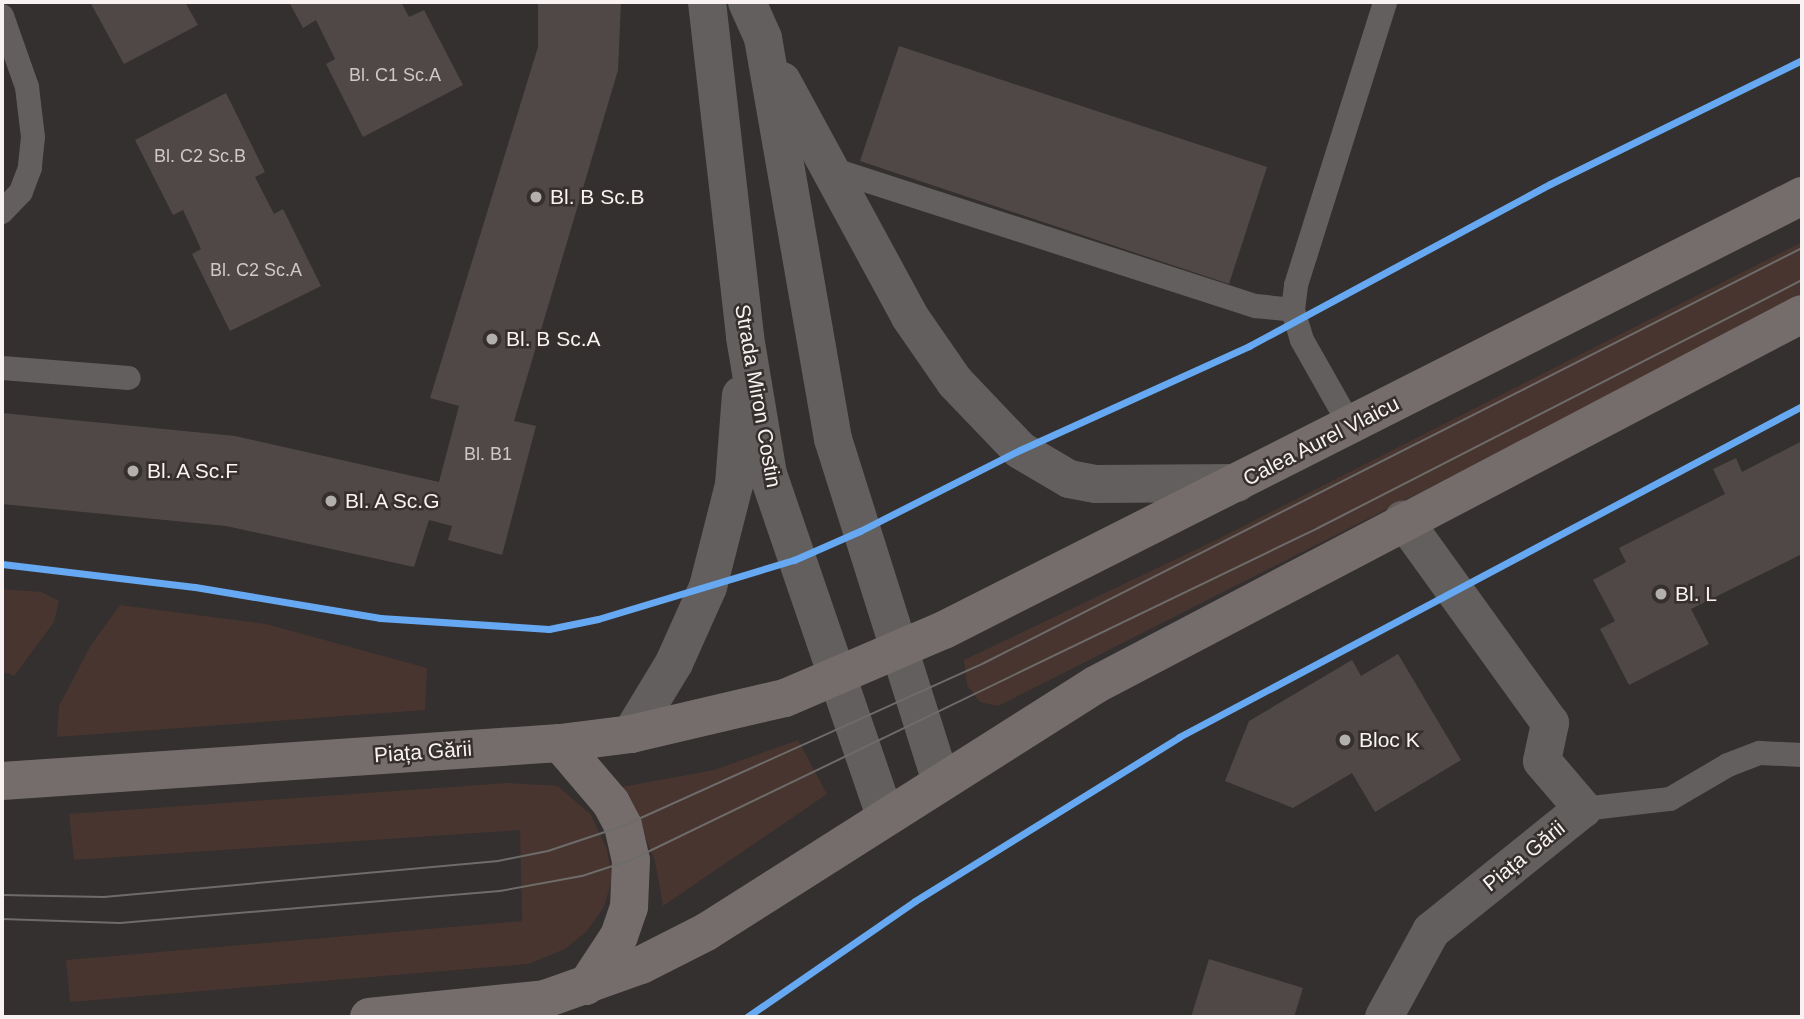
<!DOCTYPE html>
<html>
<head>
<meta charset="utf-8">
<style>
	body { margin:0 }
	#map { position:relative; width:1804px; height:1019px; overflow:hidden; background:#33302f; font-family:Helvetica,sans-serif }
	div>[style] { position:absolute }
	.green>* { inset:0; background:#49352f }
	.building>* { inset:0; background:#504846 }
	.service>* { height:24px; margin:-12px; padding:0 12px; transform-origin:12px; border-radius:12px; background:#625f5e }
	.minor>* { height:38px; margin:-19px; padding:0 19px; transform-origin:19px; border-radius:19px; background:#625f5e }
	.secondary>* { height:38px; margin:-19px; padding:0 19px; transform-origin:19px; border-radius:19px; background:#625f5e }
	.primary>* { height:38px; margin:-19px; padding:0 19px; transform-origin:19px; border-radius:19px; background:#756d6b }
	.tram>* { height:2px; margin:-1px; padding:0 1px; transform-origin:1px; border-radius:1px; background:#6e6c6b }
	.cycleway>* { height:7px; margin:-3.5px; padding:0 3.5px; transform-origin:3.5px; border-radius:3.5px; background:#66a8f1 }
	.dots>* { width:19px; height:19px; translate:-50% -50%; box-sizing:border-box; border:4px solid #352f2d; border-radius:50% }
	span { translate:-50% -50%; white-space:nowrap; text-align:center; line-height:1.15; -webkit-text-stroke:5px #352f2d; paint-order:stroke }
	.number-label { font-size:18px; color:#cec8c7 }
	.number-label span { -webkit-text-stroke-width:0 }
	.poi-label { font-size:21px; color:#f8f3f2 }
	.left { translate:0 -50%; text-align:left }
	.street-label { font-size:21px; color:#f8f3f2 }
	.frame { position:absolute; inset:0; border:4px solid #f8f3f2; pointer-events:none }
</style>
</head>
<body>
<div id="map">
	<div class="green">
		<i style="clip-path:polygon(1802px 242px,1802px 299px,998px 706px,980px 702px,967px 685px,964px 660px,1210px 543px)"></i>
		<i style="clip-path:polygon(2px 589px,41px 592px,59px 601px,54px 622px,14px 676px,2px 671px)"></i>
		<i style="clip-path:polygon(120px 605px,266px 624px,427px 668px,425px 710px,57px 737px,59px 706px,91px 645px)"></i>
		<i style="clip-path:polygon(798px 740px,827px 794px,663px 906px,655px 861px,641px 826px,616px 788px,714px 770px)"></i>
		<i style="clip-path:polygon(508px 783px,558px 786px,591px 815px,607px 850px,612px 879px,604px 907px,587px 931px,565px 949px,528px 964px,70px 1002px,66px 960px,522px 921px,520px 830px,74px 860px,69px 814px)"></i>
	</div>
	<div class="building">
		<i style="clip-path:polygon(90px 2px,185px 2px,198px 25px,124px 64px)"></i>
		<i style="clip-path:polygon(289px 2px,401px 2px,409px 17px,424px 10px,463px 85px,363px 137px,326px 64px,335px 59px,316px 20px,303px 28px)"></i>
		<i style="clip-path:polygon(538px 2px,621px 2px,618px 70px,514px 421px,536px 426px,502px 555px,448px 540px,452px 526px,429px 520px,414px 567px,226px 526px,2px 504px,2px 413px,235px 436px,439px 482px,459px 406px,430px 398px,538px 47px)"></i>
		<i style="clip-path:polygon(899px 46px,1267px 167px,1229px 284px,860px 161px)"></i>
		<i style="clip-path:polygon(226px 93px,265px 172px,255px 177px,274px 214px,283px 209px,321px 286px,230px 331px,192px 254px,201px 249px,183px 210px,173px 215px,135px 140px)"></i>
		<i style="clip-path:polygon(1802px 441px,1802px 554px,1691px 609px,1709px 644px,1629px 685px,1600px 629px,1615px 621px,1593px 580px,1626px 562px,1619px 548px,1725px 494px,1713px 469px,1736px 458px,1742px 472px)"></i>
		<i style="clip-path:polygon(1398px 654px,1461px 760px,1375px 812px,1352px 773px,1293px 808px,1225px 781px,1249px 721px,1352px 660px,1361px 676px)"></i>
		<i style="clip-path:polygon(1209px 959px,1303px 988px,1294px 1017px,1191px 1017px)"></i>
	</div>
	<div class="service">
		<i style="left:2px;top:16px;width:75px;rotate:70.6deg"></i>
		<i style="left:27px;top:87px;width:50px;rotate:83.2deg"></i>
		<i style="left:33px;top:137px;width:31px;rotate:96deg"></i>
		<i style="left:30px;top:168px;width:26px;rotate:111deg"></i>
		<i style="left:21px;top:192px;width:28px;rotate:134deg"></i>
		<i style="left:828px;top:168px;width:450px;rotate:17.9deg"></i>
		<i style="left:1256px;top:306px;width:37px;rotate:6deg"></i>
		<i style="left:2px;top:368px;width:127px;rotate:4.5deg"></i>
		<i style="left:1350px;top:425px;width:98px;rotate:-119.5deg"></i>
		<i style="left:1302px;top:340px;width:31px;rotate:-107deg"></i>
		<i style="left:1293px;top:310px;width:25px;rotate:-83deg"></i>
		<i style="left:1296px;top:285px;width:297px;rotate:-72.5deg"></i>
		<i style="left:1583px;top:809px;width:88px;rotate:-6.6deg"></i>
		<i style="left:1670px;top:799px;width:67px;rotate:-30.4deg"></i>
		<i style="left:1728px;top:765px;width:34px;rotate:-21deg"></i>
		<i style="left:1760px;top:753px;width:42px;rotate:2.7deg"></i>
	</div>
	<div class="minor">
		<i style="left:1384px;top:1017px;width:98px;rotate:-61.3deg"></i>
		<i style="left:1431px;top:931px;width:195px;rotate:-38.8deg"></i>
		<i style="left:1583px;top:809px;width:63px;rotate:-130.5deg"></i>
		<i style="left:1542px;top:761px;width:39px;rotate:-78deg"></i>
		<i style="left:1550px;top:723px;width:251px;rotate:-125.8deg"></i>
	</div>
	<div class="secondary">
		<i style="left:707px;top:2px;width:337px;rotate:83.5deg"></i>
		<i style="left:745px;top:337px;width:139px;rotate:80.5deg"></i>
		<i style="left:768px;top:474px;width:361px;rotate:71.1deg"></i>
		<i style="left:747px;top:2px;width:39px;rotate:66deg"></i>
		<i style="left:763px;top:38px;width:407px;rotate:80.1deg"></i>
		<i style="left:833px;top:439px;width:356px;rotate:72.5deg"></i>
		<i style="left:782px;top:81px;width:268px;rotate:61.5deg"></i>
		<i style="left:910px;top:317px;width:79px;rotate:55.3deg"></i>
		<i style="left:955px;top:382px;width:94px;rotate:46.3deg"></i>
		<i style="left:1020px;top:450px;width:57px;rotate:30.6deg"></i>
		<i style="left:1069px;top:479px;width:26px;rotate:11deg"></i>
		<i style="left:1095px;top:484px;width:142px;rotate:-0.4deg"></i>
		<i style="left:631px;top:734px;width:83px;rotate:-58.8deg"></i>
		<i style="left:674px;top:663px;width:83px;rotate:-65.9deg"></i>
		<i style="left:708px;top:587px;width:105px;rotate:-75.7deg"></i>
		<i style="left:734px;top:485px;width:90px;rotate:-85.6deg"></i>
	</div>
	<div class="primary">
		<i style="left:560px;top:743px;width:79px;rotate:49.6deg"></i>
		<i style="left:611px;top:803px;width:26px;rotate:62deg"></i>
		<i style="left:623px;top:826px;width:35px;rotate:77deg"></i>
		<i style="left:631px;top:860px;width:47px;rotate:92.4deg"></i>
		<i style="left:629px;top:907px;width:31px;rotate:109deg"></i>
		<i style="left:619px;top:936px;width:60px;rotate:123.4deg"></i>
		<i style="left:2px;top:781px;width:559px;rotate:-3.9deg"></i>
		<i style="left:560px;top:743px;width:72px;rotate:-7.2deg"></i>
		<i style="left:631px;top:734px;width:158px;rotate:-13.2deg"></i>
		<i style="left:785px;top:698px;width:173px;rotate:-23.2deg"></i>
		<i style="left:944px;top:630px;width:962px;rotate:-26.83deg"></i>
		<i style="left:369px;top:1017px;width:177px;rotate:-5.8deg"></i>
		<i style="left:545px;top:999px;width:102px;rotate:-19.5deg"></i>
		<i style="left:641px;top:965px;width:73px;rotate:-26.9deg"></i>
		<i style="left:706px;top:932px;width:461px;rotate:-32.4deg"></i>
		<i style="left:1095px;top:685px;width:798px;rotate:-27.69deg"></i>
	</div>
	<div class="tram">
		<i style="left:2px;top:895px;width:102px;rotate:1.1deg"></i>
		<i style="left:104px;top:897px;width:396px;rotate:-5.2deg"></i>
		<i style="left:498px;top:861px;width:51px;rotate:-11.3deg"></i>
		<i style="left:548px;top:851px;width:79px;rotate:-18.4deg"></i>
		<i style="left:623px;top:826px;width:396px;rotate:-24.3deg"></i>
		<i style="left:984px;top:663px;width:917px;rotate:-26.9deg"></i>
		<i style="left:2px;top:919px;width:118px;rotate:1.9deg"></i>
		<i style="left:120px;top:923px;width:381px;rotate:-4.8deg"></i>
		<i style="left:500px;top:891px;width:83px;rotate:-10.4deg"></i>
		<i style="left:582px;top:876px;width:52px;rotate:-18.1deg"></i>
		<i style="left:631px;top:860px;width:763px;rotate:-25.79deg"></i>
		<i style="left:1318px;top:528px;width:544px;rotate:-27.13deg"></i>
	</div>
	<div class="cycleway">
		<i style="left:2px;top:564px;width:194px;rotate:6.8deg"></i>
		<i style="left:195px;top:587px;width:188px;rotate:9.5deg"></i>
		<i style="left:380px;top:618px;width:169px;rotate:3.7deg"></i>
		<i style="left:549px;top:629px;width:50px;rotate:-11.5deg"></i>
		<i style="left:598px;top:619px;width:205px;rotate:-16.8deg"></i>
		<i style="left:794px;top:560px;width:72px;rotate:-23.7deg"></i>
		<i style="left:860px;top:531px;width:179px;rotate:-26.9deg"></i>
		<i style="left:1020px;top:450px;width:252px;rotate:-24.4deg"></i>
		<i style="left:1249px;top:346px;width:342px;rotate:-28.3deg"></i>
		<i style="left:1550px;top:184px;width:281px;rotate:-26.2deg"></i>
		<i style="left:747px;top:1017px;width:204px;rotate:-34.6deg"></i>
		<i style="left:915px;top:901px;width:311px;rotate:-31.8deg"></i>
		<i style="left:1179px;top:737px;width:705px;rotate:-27.98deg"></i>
	</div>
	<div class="dots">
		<i style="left:536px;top:197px;background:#b3afae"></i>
		<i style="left:492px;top:339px;background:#b3afae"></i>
		<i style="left:133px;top:471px;background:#b3afae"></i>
		<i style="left:331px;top:501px;background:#b3afae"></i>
		<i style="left:1661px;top:594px;background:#b3afae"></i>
		<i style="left:1345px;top:740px;background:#b3afae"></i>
	</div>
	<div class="number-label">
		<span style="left:395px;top:75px">Bl. C1 Sc.A</span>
		<span style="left:200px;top:156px">Bl. C2 Sc.B</span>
		<span style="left:256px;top:270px">Bl. C2 Sc.A</span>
		<span style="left:488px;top:454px">Bl. B1</span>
	</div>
	<div class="poi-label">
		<span class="left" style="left:550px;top:197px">Bl. B Sc.B</span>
		<span class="left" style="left:506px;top:339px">Bl. B Sc.A</span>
		<span class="left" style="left:147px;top:471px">Bl. A Sc.F</span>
		<span class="left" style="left:345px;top:501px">Bl. A Sc.G</span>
		<span class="left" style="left:1675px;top:594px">Bl. L</span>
		<span class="left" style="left:1359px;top:740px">Bloc K</span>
	</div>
	<div class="street-label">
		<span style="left:758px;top:396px;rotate:80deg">Strada Miron Costin</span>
		<span style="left:1321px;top:441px;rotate:-27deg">Calea Aurel Vlaicu</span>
		<span style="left:423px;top:752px;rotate:-4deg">Piața Gării</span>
		<span style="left:1524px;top:856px;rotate:-39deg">Piața Gării</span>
	</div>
	<div class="frame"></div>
</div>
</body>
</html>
